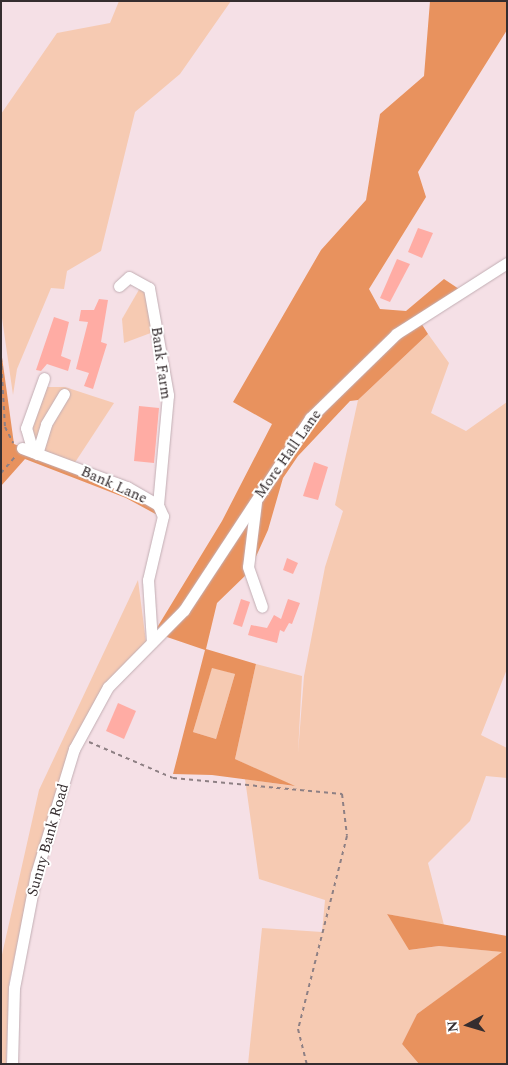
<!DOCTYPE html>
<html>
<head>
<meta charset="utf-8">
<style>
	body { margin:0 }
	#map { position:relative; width:508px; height:1065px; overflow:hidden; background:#f5e0e6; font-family:Spectral,serif }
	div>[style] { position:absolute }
	.green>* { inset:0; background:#f6cab2 }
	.forest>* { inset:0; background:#e8925e }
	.building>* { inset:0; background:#ffaca4 }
	.path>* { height:2px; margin-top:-1px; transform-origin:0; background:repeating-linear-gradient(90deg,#8e8084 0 4px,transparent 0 8px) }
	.roads { filter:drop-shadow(0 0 1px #c2aeb4) drop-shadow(0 0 1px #c2aeb4) }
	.minor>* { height:11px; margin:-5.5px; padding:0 5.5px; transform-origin:5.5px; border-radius:5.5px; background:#fff }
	span { translate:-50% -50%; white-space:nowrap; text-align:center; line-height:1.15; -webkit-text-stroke:4px #fff; paint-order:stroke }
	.street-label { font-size:15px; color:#352d2f }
	.frame { position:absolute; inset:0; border:2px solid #352d2f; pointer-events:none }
	.north { position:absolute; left:443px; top:1000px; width:50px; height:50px; -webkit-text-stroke:4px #fff; paint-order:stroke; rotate:264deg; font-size:14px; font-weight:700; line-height:20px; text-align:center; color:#352d2f }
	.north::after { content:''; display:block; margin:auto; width:18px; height:22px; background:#352d2f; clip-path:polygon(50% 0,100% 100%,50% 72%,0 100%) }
</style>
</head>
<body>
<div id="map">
	<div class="green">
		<i style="clip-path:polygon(119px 1px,231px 1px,180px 74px,135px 112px,101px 251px,67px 271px,64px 289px,51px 288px,17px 369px,13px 395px,1px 311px,1px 114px,57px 33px,110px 23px)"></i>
		<i style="clip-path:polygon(144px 281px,156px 331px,124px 343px,122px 319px)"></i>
		<i style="clip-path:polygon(428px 334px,449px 363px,431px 413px,466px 431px,507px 402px,507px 669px,481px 735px,507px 748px,507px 778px,486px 776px,470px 821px,428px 863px,444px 925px,387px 914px,410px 950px,439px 946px,503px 952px,417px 1014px,402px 1044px,419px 1064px,248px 1064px,262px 928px,322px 932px,325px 900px,259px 879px,245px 779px,293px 786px,235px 759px,256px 664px,302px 676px,298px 753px,304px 676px,325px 567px,343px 511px,335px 505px,358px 400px)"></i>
		<i style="clip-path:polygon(44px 387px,65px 387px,114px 403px,74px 464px,23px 445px)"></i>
		<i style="clip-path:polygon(138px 580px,146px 642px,104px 686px,32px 872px,9px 984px,6px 1064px,1px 1064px,1px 959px,39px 790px)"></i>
		<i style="clip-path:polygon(212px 667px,235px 674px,216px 739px,193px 732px)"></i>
	</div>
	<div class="forest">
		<i style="clip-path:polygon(430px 1px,507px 1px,507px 30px,418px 172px,426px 197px,369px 289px,380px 309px,406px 311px,444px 279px,459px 289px,307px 415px,180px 608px,155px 631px,222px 521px,272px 424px,233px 402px,321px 250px,366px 200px,380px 114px,424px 76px)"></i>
		<i style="clip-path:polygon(evenodd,421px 323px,428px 334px,358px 400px,350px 401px,298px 456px,283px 478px,268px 530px,249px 572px,217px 603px,206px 649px,256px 664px,235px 759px,295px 786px,212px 775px,173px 774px,205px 650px,164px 636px,313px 419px,398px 337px,421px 323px,212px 668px,235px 674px,216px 739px,193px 732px,212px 668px)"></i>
		<i style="clip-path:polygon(1px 350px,14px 444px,126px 489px,155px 506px,161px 517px,126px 498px,25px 459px,1px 486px)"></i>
		<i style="clip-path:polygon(387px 914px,507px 936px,507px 1064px,419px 1064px,402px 1044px,417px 1014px,502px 952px,439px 946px,409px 950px)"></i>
	</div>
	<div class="building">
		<i style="clip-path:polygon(418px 228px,433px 233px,422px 258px,408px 252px)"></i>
		<i style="clip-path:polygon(397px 259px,410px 264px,390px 302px,380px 298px)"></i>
		<i style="clip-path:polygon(99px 299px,108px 300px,101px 342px,107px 344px,93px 389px,84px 386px,89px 373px,76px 369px,88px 322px,79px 321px,81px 310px,94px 310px)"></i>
		<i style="clip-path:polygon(54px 317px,69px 322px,61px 356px,71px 360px,68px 371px,47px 364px,41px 371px,36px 370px)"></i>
		<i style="clip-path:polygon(139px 406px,159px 408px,154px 463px,134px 461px)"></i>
		<i style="clip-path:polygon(314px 462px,328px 467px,318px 500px,303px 496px)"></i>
		<i style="clip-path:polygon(287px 558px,298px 563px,293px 574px,283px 570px)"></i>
		<i style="clip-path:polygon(241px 599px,250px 602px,242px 627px,233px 624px)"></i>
		<i style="clip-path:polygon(288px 599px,300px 603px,292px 624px,289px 623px,284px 632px,280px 630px,277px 643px,248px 635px,251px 625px,267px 628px,274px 615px,281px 619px)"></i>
		<i style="clip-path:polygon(118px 703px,136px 711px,124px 739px,106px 731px)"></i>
	</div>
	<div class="path">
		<i style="left:1px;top:342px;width:11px;rotate:90deg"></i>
		<i style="left:1px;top:358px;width:69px;rotate:86.7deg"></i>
		<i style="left:5px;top:427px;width:18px;rotate:63deg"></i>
		<i style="left:1px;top:473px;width:21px;rotate:-49deg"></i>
		<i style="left:89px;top:742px;width:91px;rotate:23.2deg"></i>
		<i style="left:173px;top:778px;width:170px;rotate:5.4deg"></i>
		<i style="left:342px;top:794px;width:42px;rotate:83.2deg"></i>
		<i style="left:347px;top:836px;width:199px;rotate:104.2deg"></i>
		<i style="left:298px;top:1029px;width:36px;rotate:76deg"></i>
	</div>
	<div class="roads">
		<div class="minor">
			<i style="left:119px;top:286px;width:13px;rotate:-42deg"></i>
			<i style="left:129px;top:277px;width:23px;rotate:29deg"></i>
			<i style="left:149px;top:288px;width:109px;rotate:79.9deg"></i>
			<i style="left:168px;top:395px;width:110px;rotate:95.2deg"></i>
			<i style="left:22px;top:448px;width:112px;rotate:20.4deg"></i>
			<i style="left:127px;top:487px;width:36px;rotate:30deg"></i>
			<i style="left:158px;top:505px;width:12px;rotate:66deg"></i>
			<i style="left:163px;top:516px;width:66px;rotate:103.2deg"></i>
			<i style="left:148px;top:580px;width:62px;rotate:86.3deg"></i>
			<i style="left:33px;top:452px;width:25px;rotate:-106deg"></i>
			<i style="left:26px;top:428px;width:53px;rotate:-70.2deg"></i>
			<i style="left:37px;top:454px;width:31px;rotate:-73deg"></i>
			<i style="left:46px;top:424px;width:35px;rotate:-59deg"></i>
			<i style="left:256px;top:502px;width:65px;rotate:97deg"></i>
			<i style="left:248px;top:567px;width:42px;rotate:70.7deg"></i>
			<i style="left:12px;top:1064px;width:76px;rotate:-88.5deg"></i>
			<i style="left:14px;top:988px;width:116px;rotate:-79.1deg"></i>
			<i style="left:36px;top:874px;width:131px;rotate:-73.1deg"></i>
			<i style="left:74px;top:749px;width:71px;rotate:-61.3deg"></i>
			<i style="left:108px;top:687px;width:108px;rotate:-45.4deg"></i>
			<i style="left:184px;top:610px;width:230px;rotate:-56.7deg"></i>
			<i style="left:310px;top:418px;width:120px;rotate:-44.3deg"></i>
			<i style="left:396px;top:334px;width:132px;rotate:-32.6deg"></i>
		</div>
	</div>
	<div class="street-label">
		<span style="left:161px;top:363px;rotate:82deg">Bank Farm</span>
		<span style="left:288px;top:454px;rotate:-55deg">More Hall Lane</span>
		<span style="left:114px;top:485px;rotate:24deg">Bank Lane</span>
		<span style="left:48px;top:840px;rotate:-74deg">Sunny Bank Road</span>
	</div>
	<div class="frame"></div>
	<div class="north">N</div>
</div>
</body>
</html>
